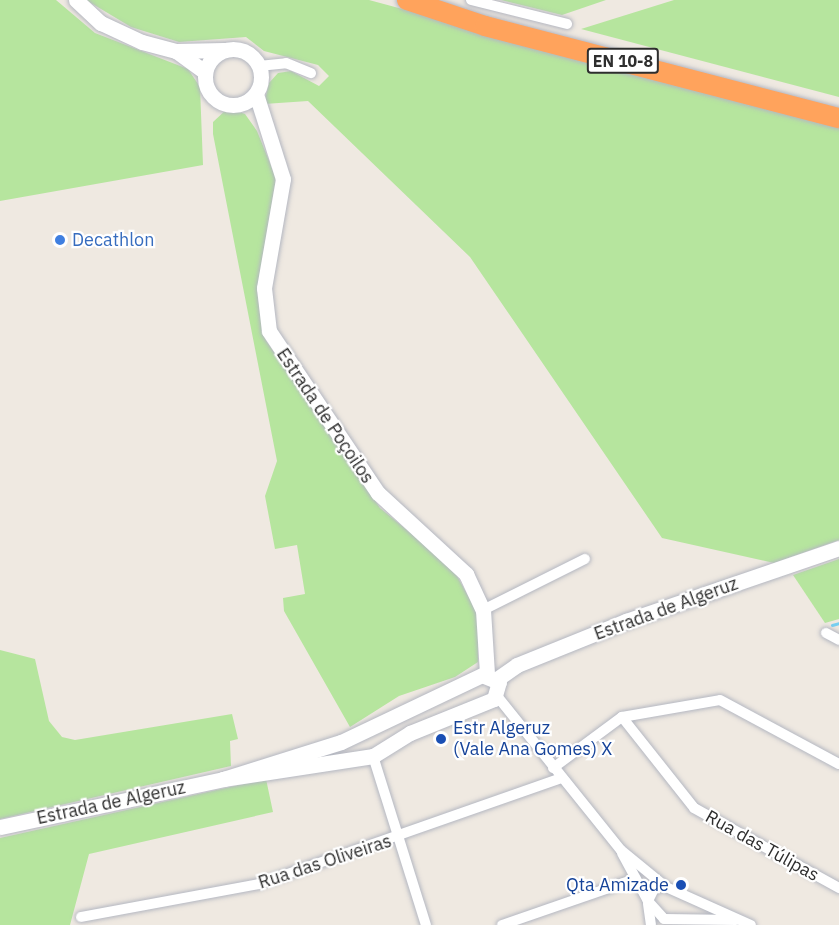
<!DOCTYPE html>
<html>
<head>
<meta charset="utf-8">
<style>
	body { margin:0 }
	#map { position:relative; width:839px; height:925px; overflow:hidden; background:#efe9e1; font-family:"IBM Plex Sans",sans-serif }
	div>[style] { position:absolute }
	.green>* { inset:0; background:#b6e59e }
	.stream>* { height:3px; margin:-1.5px; padding:0 1.5px; transform-origin:1.5px; border-radius:1.5px; background:#75cff0 }
	.roads { filter:drop-shadow(0 0 2px #b4b7c1) drop-shadow(0 0 2px #b4b7c1) }
	.street>* { height:10px; margin:-5px; padding:0 5px; transform-origin:5px; border-radius:5px; background:#fff }
	.secondary>* { height:15px; margin:-7.5px; padding:0 7.5px; transform-origin:7.5px; border-radius:7.5px; background:#fff }
	.secondary>.ring { margin:-7.5px; padding:0; box-sizing:content-box; background:none; border:15px solid #fff; border-radius:50% }
	.highway>* { height:20px; margin:-10px; padding:0 10px; transform-origin:10px; border-radius:10px; background:#ffa35c }
	.dots>* { width:16px; height:16px; translate:-50% -50%; box-sizing:border-box; border:3px solid #fff; border-radius:50% }
	span { translate:-50% -50%; white-space:nowrap; text-align:center; line-height:1.15; -webkit-text-stroke:4.5px #fff; paint-order:stroke }
	.shield-label span { padding:2px 4px; background:#fff; border:2px solid; border-radius:4px; -webkit-text-stroke-width:0 }
	.shield-label { font-size:16px; color:#2e2e2e; font-weight:700 }
	.shop-label { font-size:18px; color:#366cbe }
	.left { translate:0 -50%; text-align:left }
	.street-label { font-size:18px; color:#2e2e2e }
	.transit-label { font-size:18px; color:#164399 }
	.right { translate:-100% -50%; text-align:right }
</style>
</head>
<body>
<div id="map">
	<div class="green">
		<i style="clip-path:polygon(0 0,56px 0,95px 33px,188px 69px,200px 87px,203px 165px,0 201px)"></i>
		<i style="clip-path:polygon(86px 0,369px 0,839px 127px,839px 540px,774px 563px,662px 538px,470px 257px,308px 101px,264px 104px,269px 83px,278px 73px,291px 71px,319px 86px,329px 76px,318px 65px,264px 51px,246px 37px,179px 42px,131px 27px)"></i>
		<i style="clip-path:polygon(501px 0,606px 0,562px 15px)"></i>
		<i style="clip-path:polygon(674px 0,839px 0,839px 97px,581px 29px)"></i>
		<i style="clip-path:polygon(228px 108px,245px 114px,257px 131px,276px 178px,257px 292px,265px 339px,380px 508px,452px 567px,478px 614px,478px 662px,455px 677px,399px 696px,350px 727px,284px 611px,283px 598px,305px 594px,297px 545px,275px 549px,265px 496px,277px 461px,213px 134px,213px 122px)"></i>
		<i style="clip-path:polygon(839px 559px,839px 619px,825px 623px,793px 575px)"></i>
		<i style="clip-path:polygon(0 650px,35px 659px,49px 721px,62px 737px,75px 740px,232px 714px,238px 739px,230px 741px,231px 766px,0 819px)"></i>
		<i style="clip-path:polygon(266px 779px,273px 812px,89px 854px,70px 925px,0 925px,0 838px)"></i>
	</div>
	<div class="stream">
		<i style="left:832px;top:625px;width:7px;rotate:-16deg"></i>
	</div>
	<div class="roads">
		<div class="street">
			<i style="left:471px;top:0;width:99px;rotate:14deg"></i>
			<i style="left:259px;top:66px;width:27px;rotate:-6deg"></i>
			<i style="left:286px;top:63px;width:27px;rotate:22deg"></i>
			<i style="left:483px;top:610px;width:114px;rotate:-26.6deg"></i>
			<i style="left:826px;top:633px;width:15px;rotate:28deg"></i>
			<i style="left:497px;top:696px;width:198px;rotate:51.2deg"></i>
			<i style="left:621px;top:850px;width:58px;rotate:39.4deg"></i>
			<i style="left:666px;top:887px;width:93px;rotate:24.1deg"></i>
			<i style="left:622px;top:717px;width:116px;rotate:51.6deg"></i>
			<i style="left:694px;top:808px;width:166px;rotate:28.9deg"></i>
			<i style="left:373px;top:756px;width:177px;rotate:72.6deg"></i>
			<i style="left:553px;top:768px;width:86px;rotate:-36.5deg"></i>
			<i style="left:622px;top:717px;width:99px;rotate:-9.8deg"></i>
			<i style="left:720px;top:700px;width:135px;rotate:28.3deg"></i>
			<i style="left:622px;top:853px;width:55px;rotate:61.6deg"></i>
			<i style="left:666px;top:887px;width:11px;rotate:180deg"></i>
			<i style="left:655px;top:887px;width:16px;rotate:117deg"></i>
			<i style="left:648px;top:901px;width:24px;rotate:48deg"></i>
			<i style="left:664px;top:919px;width:72px;rotate:0.8deg"></i>
			<i style="left:648px;top:904px;width:21px;rotate:82deg"></i>
			<i style="left:81px;top:917px;width:181px;rotate:-10.5deg"></i>
			<i style="left:259px;top:884px;width:320px;rotate:-19.3deg"></i>
			<i style="left:502px;top:925px;width:141px;rotate:-19.1deg"></i>
		</div>
		<div class="secondary">
			<i style="left:76px;top:0;width:34px;rotate:43deg"></i>
			<i style="left:101px;top:23px;width:45px;rotate:24.9deg"></i>
			<i style="left:142px;top:42px;width:35px;rotate:15deg"></i>
			<i style="left:176px;top:51px;width:48px;rotate:-1.2deg"></i>
			<i class="ring" style="left:205px;top:49px;width:41px;height:41px"></i>
			<i style="left:176px;top:51px;width:36px;rotate:36deg"></i>
			<i style="left:256px;top:94px;width:89px;rotate:72.4deg"></i>
			<i style="left:283px;top:179px;width:111px;rotate:99.9deg"></i>
			<i style="left:264px;top:288px;width:43px;rotate:83.4deg"></i>
			<i style="left:269px;top:331px;width:195px;rotate:56.1deg"></i>
			<i style="left:378px;top:493px;width:120px;rotate:42.6deg"></i>
			<i style="left:466px;top:574px;width:40px;rotate:65deg"></i>
			<i style="left:483px;top:610px;width:64px;rotate:86.4deg"></i>
			<i style="left:497px;top:679px;width:24px;rotate:-35deg"></i>
			<i style="left:517px;top:665px;width:118px;rotate:-22deg"></i>
			<i style="left:626px;top:621px;width:225px;rotate:-18.9deg"></i>
			<i style="left:0;top:827px;width:228px;rotate:-12.1deg"></i>
			<i style="left:223px;top:779px;width:152px;rotate:-8.7deg"></i>
			<i style="left:373px;top:756px;width:44px;rotate:-31.9deg"></i>
			<i style="left:410px;top:733px;width:91px;rotate:-22deg"></i>
			<i style="left:494px;top:699px;width:18px;rotate:-74deg"></i>
			<i style="left:499px;top:682px;width:18px;rotate:-158deg"></i>
			<i style="left:482px;top:675px;width:156px;rotate:154.6deg"></i>
			<i style="left:341px;top:742px;width:124px;rotate:162.6deg"></i>
		</div>
		<div class="highway">
			<i style="left:407px;top:0;width:82px;rotate:18.4deg"></i>
			<i style="left:485px;top:26px;width:366px;rotate:14.6deg"></i>
		</div>
	</div>
	<div class="dots">
		<i style="left:60px;top:240px;background:#3f7fe0"></i>
		<i style="left:441px;top:739px;background:#1a4fb4"></i>
		<i style="left:681px;top:885px;background:#1a4fb4"></i>
	</div>
	<div class="shield-label">
		<span style="left:623px;top:61px">EN 10-8</span>
	</div>
	<div class="shop-label">
		<span class="left" style="left:72px;top:240px">Decathlon</span>
	</div>
	<div class="street-label">
		<span style="left:325px;top:416px;rotate:56deg">Estrada de Poçoilos</span>
		<span style="left:666px;top:609px;rotate:-20deg">Estrada de Algeruz</span>
		<span style="left:111px;top:803px;rotate:-12deg">Estrada de Algeruz</span>
		<span style="left:762px;top:846px;rotate:29deg">Rua das Túlipas</span>
		<span style="left:325px;top:862px;rotate:-18deg">Rua das Oliveiras</span>
	</div>
	<div class="transit-label">
		<span class="left" style="left:453px;top:739px">Estr Algeruz<br>(Vale Ana Gomes) X</span>
		<span class="right" style="left:669px;top:885px">Qta Amizade</span>
	</div>
</div>
</body>
</html>
